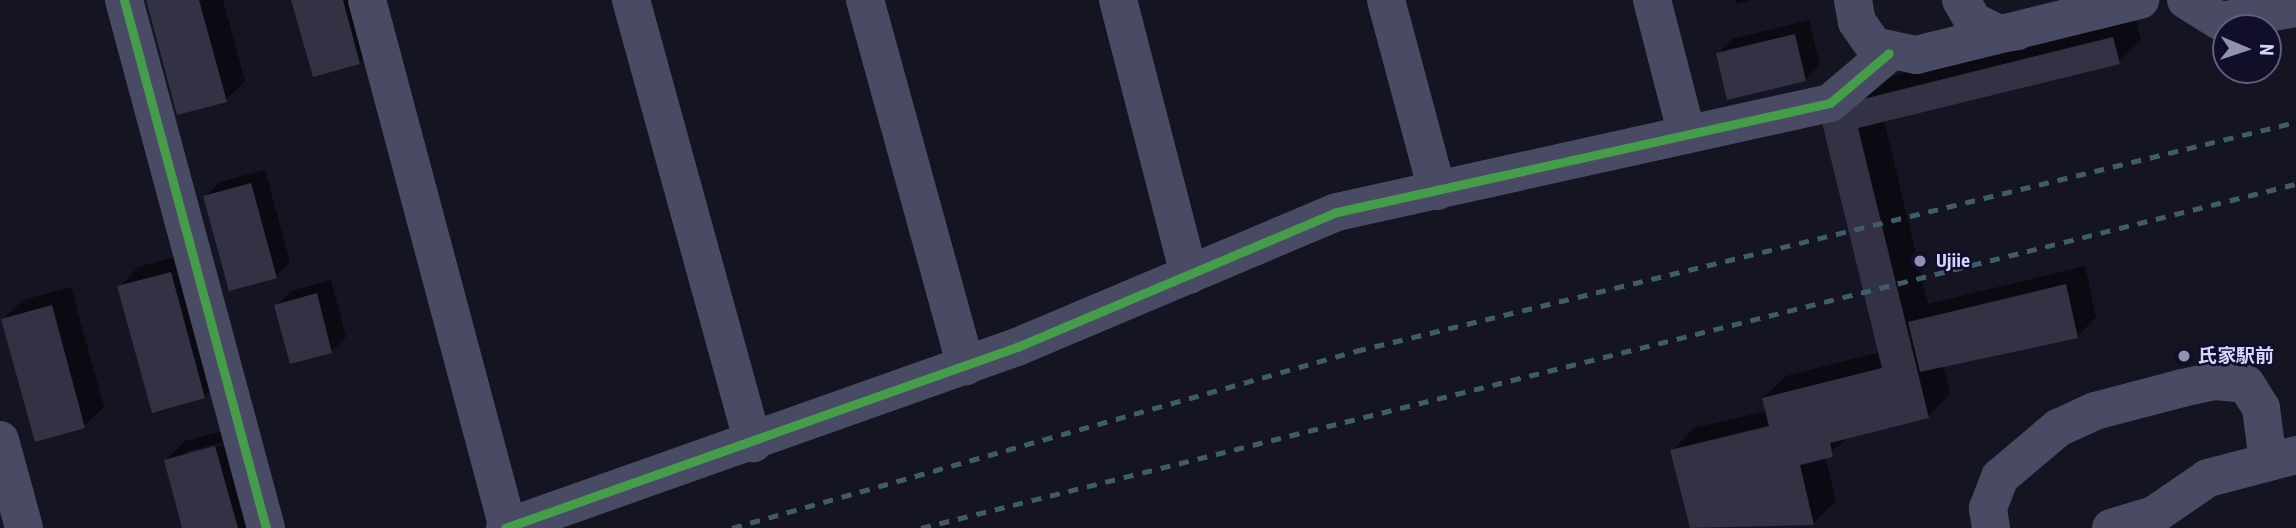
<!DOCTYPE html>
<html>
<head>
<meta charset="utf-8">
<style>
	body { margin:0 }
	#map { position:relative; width:2296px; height:528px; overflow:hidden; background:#151422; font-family:"Roboto Condensed","Noto Sans JP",sans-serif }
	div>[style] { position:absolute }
	.shadow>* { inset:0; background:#0007 }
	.building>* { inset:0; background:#333244 }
	.minor>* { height:38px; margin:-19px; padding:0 19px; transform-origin:19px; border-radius:19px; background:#494a63 }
	.rail>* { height:5px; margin-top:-2.5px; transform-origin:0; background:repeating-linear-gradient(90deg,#405b6a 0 10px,transparent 0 19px) }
	.cycleway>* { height:9px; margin:-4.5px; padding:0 4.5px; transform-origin:4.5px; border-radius:4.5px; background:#469c4c }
	.dots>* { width:19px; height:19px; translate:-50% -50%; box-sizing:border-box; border:4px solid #100e28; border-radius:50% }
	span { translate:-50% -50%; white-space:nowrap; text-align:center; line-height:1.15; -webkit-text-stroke:5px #100e28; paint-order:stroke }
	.poi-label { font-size:19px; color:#d5d5ff; font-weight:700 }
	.left { translate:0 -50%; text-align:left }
	.north { position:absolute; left:2212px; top:14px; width:70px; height:70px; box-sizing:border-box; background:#100e28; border:2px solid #5f5e7e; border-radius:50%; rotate:92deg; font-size:19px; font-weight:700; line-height:28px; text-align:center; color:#d5d5ff }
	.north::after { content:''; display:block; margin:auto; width:24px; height:32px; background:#9291b2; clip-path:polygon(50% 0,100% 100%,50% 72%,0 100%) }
</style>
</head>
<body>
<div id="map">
	<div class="shadow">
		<i style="clip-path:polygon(148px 0,223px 0,245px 81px,226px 100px)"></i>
		<i style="clip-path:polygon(293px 0,367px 0,379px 43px,360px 63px)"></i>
		<i style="clip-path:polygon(1735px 0,1751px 0,1736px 4px)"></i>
		<i style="clip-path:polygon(2135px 16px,2141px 40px,2119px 62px,1884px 120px,1928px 304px,2085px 266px,2096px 317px,2077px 337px,1943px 366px,1950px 394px,1928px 416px,1852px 435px,1825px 457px,1836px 501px,1814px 523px,1692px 528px,1672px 451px,1694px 428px,1767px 411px,1763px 398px,1786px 376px,1880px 352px,1843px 88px)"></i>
		<i style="clip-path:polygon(1809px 20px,1820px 65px,1806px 79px,1718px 53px,1732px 39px)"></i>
		<i style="clip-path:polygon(265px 170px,290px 262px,276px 277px,205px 197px,219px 182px)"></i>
		<i style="clip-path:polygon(190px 253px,224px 377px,204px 397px,119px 287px,138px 267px)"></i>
		<i style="clip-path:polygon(331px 280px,346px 337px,332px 351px,291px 362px,276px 306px,291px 291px)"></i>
		<i style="clip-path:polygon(71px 287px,104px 407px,84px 426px,3px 319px,23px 300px)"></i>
		<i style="clip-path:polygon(evenodd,234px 428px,262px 528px,184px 528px,166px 460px,185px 441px,234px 428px,223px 442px,224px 445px,186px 456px,186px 452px,223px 442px)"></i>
	</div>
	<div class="building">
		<i style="clip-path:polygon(146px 0,199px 0,227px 102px,177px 115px)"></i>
		<i style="clip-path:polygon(291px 0,343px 0,360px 64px,313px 77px)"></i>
		<i style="clip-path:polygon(1795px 34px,1806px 81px,1727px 100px,1716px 53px)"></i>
		<i style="clip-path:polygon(2113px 37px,2120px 64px,1858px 128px,1929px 418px,1830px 443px,1833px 457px,1800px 465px,1814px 525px,1690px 528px,1670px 450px,1769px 426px,1762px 398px,1882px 368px,1819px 110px)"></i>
		<i style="clip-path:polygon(251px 183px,277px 278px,229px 291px,203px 196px)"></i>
		<i style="clip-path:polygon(171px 272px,205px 398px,152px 413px,117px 286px)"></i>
		<i style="clip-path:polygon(2066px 284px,2078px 338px,1920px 372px,1908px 322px)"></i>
		<i style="clip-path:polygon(317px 293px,332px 353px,290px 364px,274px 305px)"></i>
		<i style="clip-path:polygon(52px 305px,85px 428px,35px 442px,1px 319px)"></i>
		<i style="clip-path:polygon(215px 446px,238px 528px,182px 528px,164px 460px)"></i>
	</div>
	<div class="minor">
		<i style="left:124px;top:0;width:547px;rotate:74.95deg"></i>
		<i style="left:367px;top:0;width:547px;rotate:75.05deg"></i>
		<i style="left:631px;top:0;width:460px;rotate:74.6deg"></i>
		<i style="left:865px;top:0;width:380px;rotate:74.6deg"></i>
		<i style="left:1118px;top:0;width:284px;rotate:75.5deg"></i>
		<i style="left:1386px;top:0;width:198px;rotate:75deg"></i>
		<i style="left:1652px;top:0;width:139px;rotate:75.5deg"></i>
		<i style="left:1853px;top:0;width:22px;rotate:80deg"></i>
		<i style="left:1857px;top:22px;width:29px;rotate:55deg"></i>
		<i style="left:1874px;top:46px;width:43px;rotate:12.1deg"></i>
		<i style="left:1916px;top:55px;width:231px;rotate:-13.8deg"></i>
		<i style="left:1961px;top:0;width:24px;rotate:60deg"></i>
		<i style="left:1973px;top:21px;width:29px;rotate:27deg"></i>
		<i style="left:1999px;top:34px;width:18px;rotate:-9deg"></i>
		<i style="left:2186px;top:0;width:40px;rotate:32deg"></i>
		<i style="left:2220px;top:21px;width:77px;rotate:-9.7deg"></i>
		<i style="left:0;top:440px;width:91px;rotate:74.7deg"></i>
		<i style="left:505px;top:528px;width:543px;rotate:-19.47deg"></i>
		<i style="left:1017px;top:347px;width:347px;rotate:-22.9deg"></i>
		<i style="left:1337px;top:212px;width:505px;rotate:-12.47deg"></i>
		<i style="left:1830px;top:103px;width:77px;rotate:-40.3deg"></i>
		<i style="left:1991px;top:528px;width:20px;rotate:-99deg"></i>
		<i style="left:1988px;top:508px;width:33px;rotate:-69deg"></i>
		<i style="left:2000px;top:477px;width:76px;rotate:-40.2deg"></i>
		<i style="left:2058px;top:428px;width:41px;rotate:-24.7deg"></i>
		<i style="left:2095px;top:411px;width:90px;rotate:-14.8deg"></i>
		<i style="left:2182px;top:388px;width:35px;rotate:-12deg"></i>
		<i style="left:2216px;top:381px;width:30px;rotate:6deg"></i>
		<i style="left:2246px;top:384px;width:28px;rotate:58deg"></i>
		<i style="left:2261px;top:408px;width:53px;rotate:82.5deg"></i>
		<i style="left:2111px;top:528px;width:45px;rotate:-16.8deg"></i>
		<i style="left:2154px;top:515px;width:65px;rotate:-34.4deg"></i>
		<i style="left:2208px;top:478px;width:91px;rotate:-14.6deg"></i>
	</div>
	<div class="rail">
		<i style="left:732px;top:528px;width:649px;rotate:-15.84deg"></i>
		<i style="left:1356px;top:351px;width:967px;rotate:-13.69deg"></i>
		<i style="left:921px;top:528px;width:1417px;rotate:-14.05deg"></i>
	</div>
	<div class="cycleway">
		<i style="left:124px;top:0;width:547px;rotate:74.95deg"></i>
		<i style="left:505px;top:528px;width:543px;rotate:-19.47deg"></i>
		<i style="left:1017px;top:347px;width:347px;rotate:-22.9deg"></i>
		<i style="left:1337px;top:212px;width:505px;rotate:-12.47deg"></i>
		<i style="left:1830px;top:103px;width:77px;rotate:-40.3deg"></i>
	</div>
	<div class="dots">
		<i style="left:1920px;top:261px;background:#9291b2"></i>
		<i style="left:2184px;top:356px;background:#9291b2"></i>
	</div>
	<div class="poi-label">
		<span class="left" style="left:1936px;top:261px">Ujiie</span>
		<span class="left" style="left:2198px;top:356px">氏家駅前</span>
	</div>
	<div class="north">N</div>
</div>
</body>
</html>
